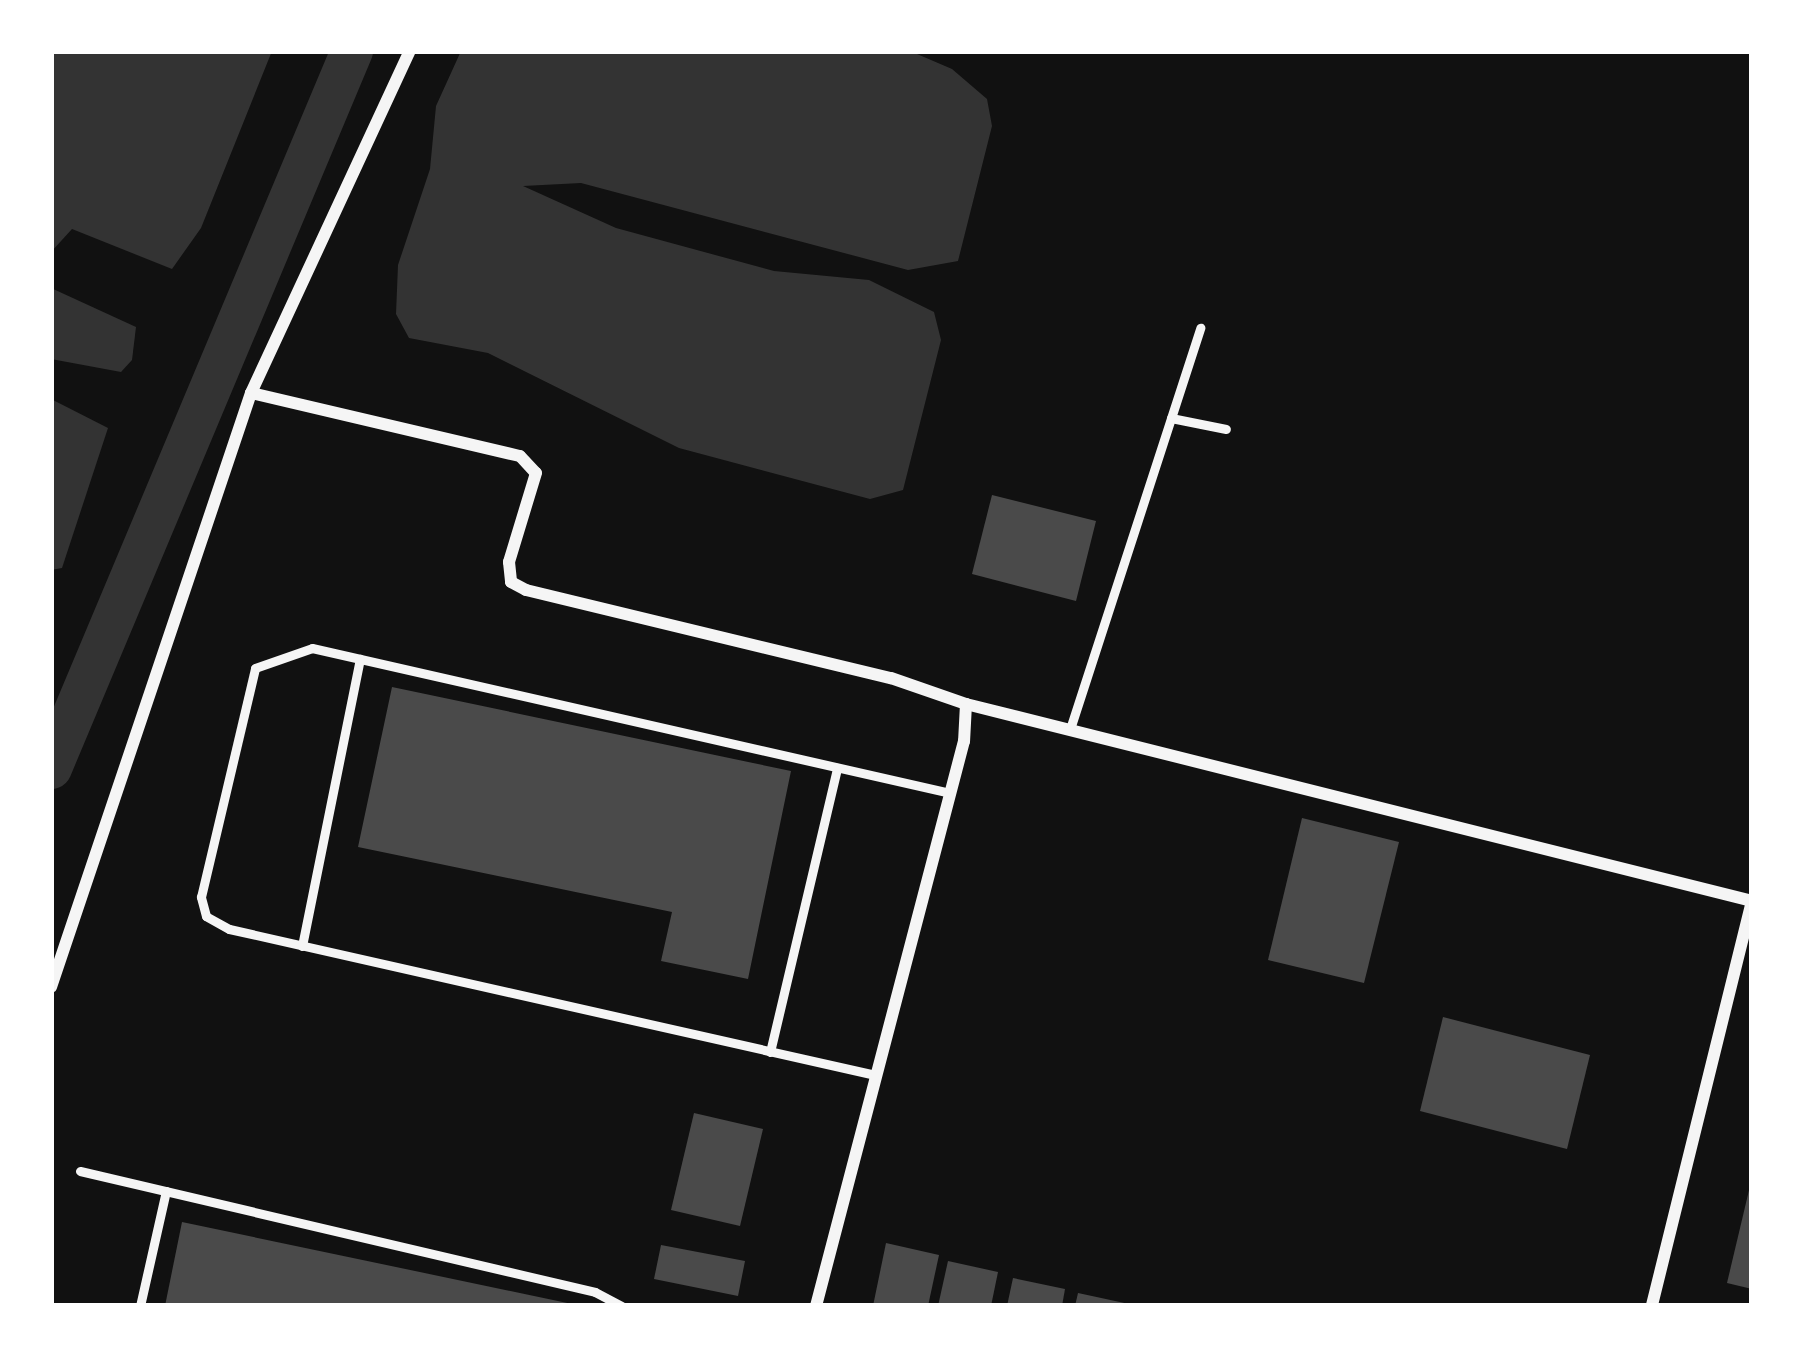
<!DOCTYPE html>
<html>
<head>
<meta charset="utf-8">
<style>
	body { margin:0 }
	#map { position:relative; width:1803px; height:1357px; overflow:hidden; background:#111; font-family:Poppins,sans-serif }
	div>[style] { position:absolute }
	.water>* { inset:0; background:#333 }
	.canal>* { height:42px; margin:-21px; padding:0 21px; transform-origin:21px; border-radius:21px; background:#333 }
	.building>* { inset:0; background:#4a4a4a }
	.service>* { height:9px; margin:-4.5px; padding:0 4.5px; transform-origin:4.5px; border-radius:4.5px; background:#f5f5f5 }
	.minor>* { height:12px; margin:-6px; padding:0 6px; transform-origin:6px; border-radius:6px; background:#f5f5f5 }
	span { translate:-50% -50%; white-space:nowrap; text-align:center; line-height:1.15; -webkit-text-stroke:9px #fff; paint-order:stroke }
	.frame { position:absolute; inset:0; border:54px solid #fff; pointer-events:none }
</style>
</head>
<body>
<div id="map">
	<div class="water">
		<i style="clip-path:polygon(51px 51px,272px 51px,201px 228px,172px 269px,72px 229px,51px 252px)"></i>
		<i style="clip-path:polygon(461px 51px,910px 51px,952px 69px,987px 99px,992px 126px,958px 261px,908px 270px,581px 183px,523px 186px,616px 228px,774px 271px,869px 280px,934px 312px,941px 340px,903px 490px,870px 499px,679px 448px,488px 353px,409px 338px,396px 314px,398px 265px,430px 169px,436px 106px)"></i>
		<i style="clip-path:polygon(51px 288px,136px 327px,132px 360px,121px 372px,51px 359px)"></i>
		<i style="clip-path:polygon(51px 399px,108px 428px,62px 568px,51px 570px)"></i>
	</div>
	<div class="canal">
		<i style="left:51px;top:768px;width:778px;rotate:-67.23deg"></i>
	</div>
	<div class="building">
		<i style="clip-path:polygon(992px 495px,1096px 521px,1076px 601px,972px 574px)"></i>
		<i style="clip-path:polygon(392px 687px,791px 771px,748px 979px,661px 961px,672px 912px,358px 847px)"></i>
		<i style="clip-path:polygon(1302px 818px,1399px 842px,1364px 983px,1268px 960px)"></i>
		<i style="clip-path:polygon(1443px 1017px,1590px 1055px,1567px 1149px,1420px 1111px)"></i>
		<i style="clip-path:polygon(694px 1113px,763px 1129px,740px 1226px,671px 1210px)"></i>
		<i style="clip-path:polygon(1750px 1186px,1752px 1186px,1752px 1289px,1727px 1283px)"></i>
		<i style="clip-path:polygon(182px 1222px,572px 1304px,571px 1306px,165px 1306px)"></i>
		<i style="clip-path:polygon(886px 1243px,939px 1255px,928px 1306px,873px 1306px)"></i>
		<i style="clip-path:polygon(661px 1245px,745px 1261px,738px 1296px,654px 1279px)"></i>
		<i style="clip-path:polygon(948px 1261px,998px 1272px,991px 1306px,938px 1306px)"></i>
		<i style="clip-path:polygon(1013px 1278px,1065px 1289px,1062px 1306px,1007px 1306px)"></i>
		<i style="clip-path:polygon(1078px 1293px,1129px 1304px,1129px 1306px,1075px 1306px)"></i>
	</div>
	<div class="service">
		<i style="left:1171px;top:418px;width:56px;rotate:11.3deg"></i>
		<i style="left:1070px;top:729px;width:422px;rotate:-72deg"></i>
		<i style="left:302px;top:946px;width:293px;rotate:-78.6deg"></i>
		<i style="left:770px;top:1052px;width:292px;rotate:-76.7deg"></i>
		<i style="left:871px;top:1074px;width:658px;rotate:-167.27deg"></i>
		<i style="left:229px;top:929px;width:26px;rotate:-151deg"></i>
		<i style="left:206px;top:916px;width:20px;rotate:-105deg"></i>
		<i style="left:201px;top:897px;width:235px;rotate:-76.7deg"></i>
		<i style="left:255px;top:668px;width:60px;rotate:-19.3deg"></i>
		<i style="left:312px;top:648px;width:654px;rotate:12.8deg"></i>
		<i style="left:80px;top:1171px;width:529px;rotate:13.22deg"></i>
		<i style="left:595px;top:1292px;width:30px;rotate:28deg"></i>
		<i style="left:140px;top:1306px;width:118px;rotate:-77.3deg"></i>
	</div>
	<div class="minor">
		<i style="left:251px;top:393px;width:276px;rotate:13.2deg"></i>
		<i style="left:520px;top:456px;width:23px;rotate:47deg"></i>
		<i style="left:536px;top:473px;width:93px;rotate:106.9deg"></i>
		<i style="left:509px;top:562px;width:20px;rotate:84deg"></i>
		<i style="left:511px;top:582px;width:17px;rotate:28deg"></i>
		<i style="left:526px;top:590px;width:375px;rotate:13.6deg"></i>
		<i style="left:891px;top:678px;width:79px;rotate:19.1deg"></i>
		<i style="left:966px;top:704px;width:37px;rotate:93deg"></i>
		<i style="left:964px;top:741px;width:584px;rotate:104.68deg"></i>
		<i style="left:966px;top:704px;width:810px;rotate:14.07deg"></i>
		<i style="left:1752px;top:901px;width:417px;rotate:103.9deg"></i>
		<i style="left:51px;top:987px;width:627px;rotate:-71.39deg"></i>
		<i style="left:251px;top:393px;width:377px;rotate:-65.1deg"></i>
	</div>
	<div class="frame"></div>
</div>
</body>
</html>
